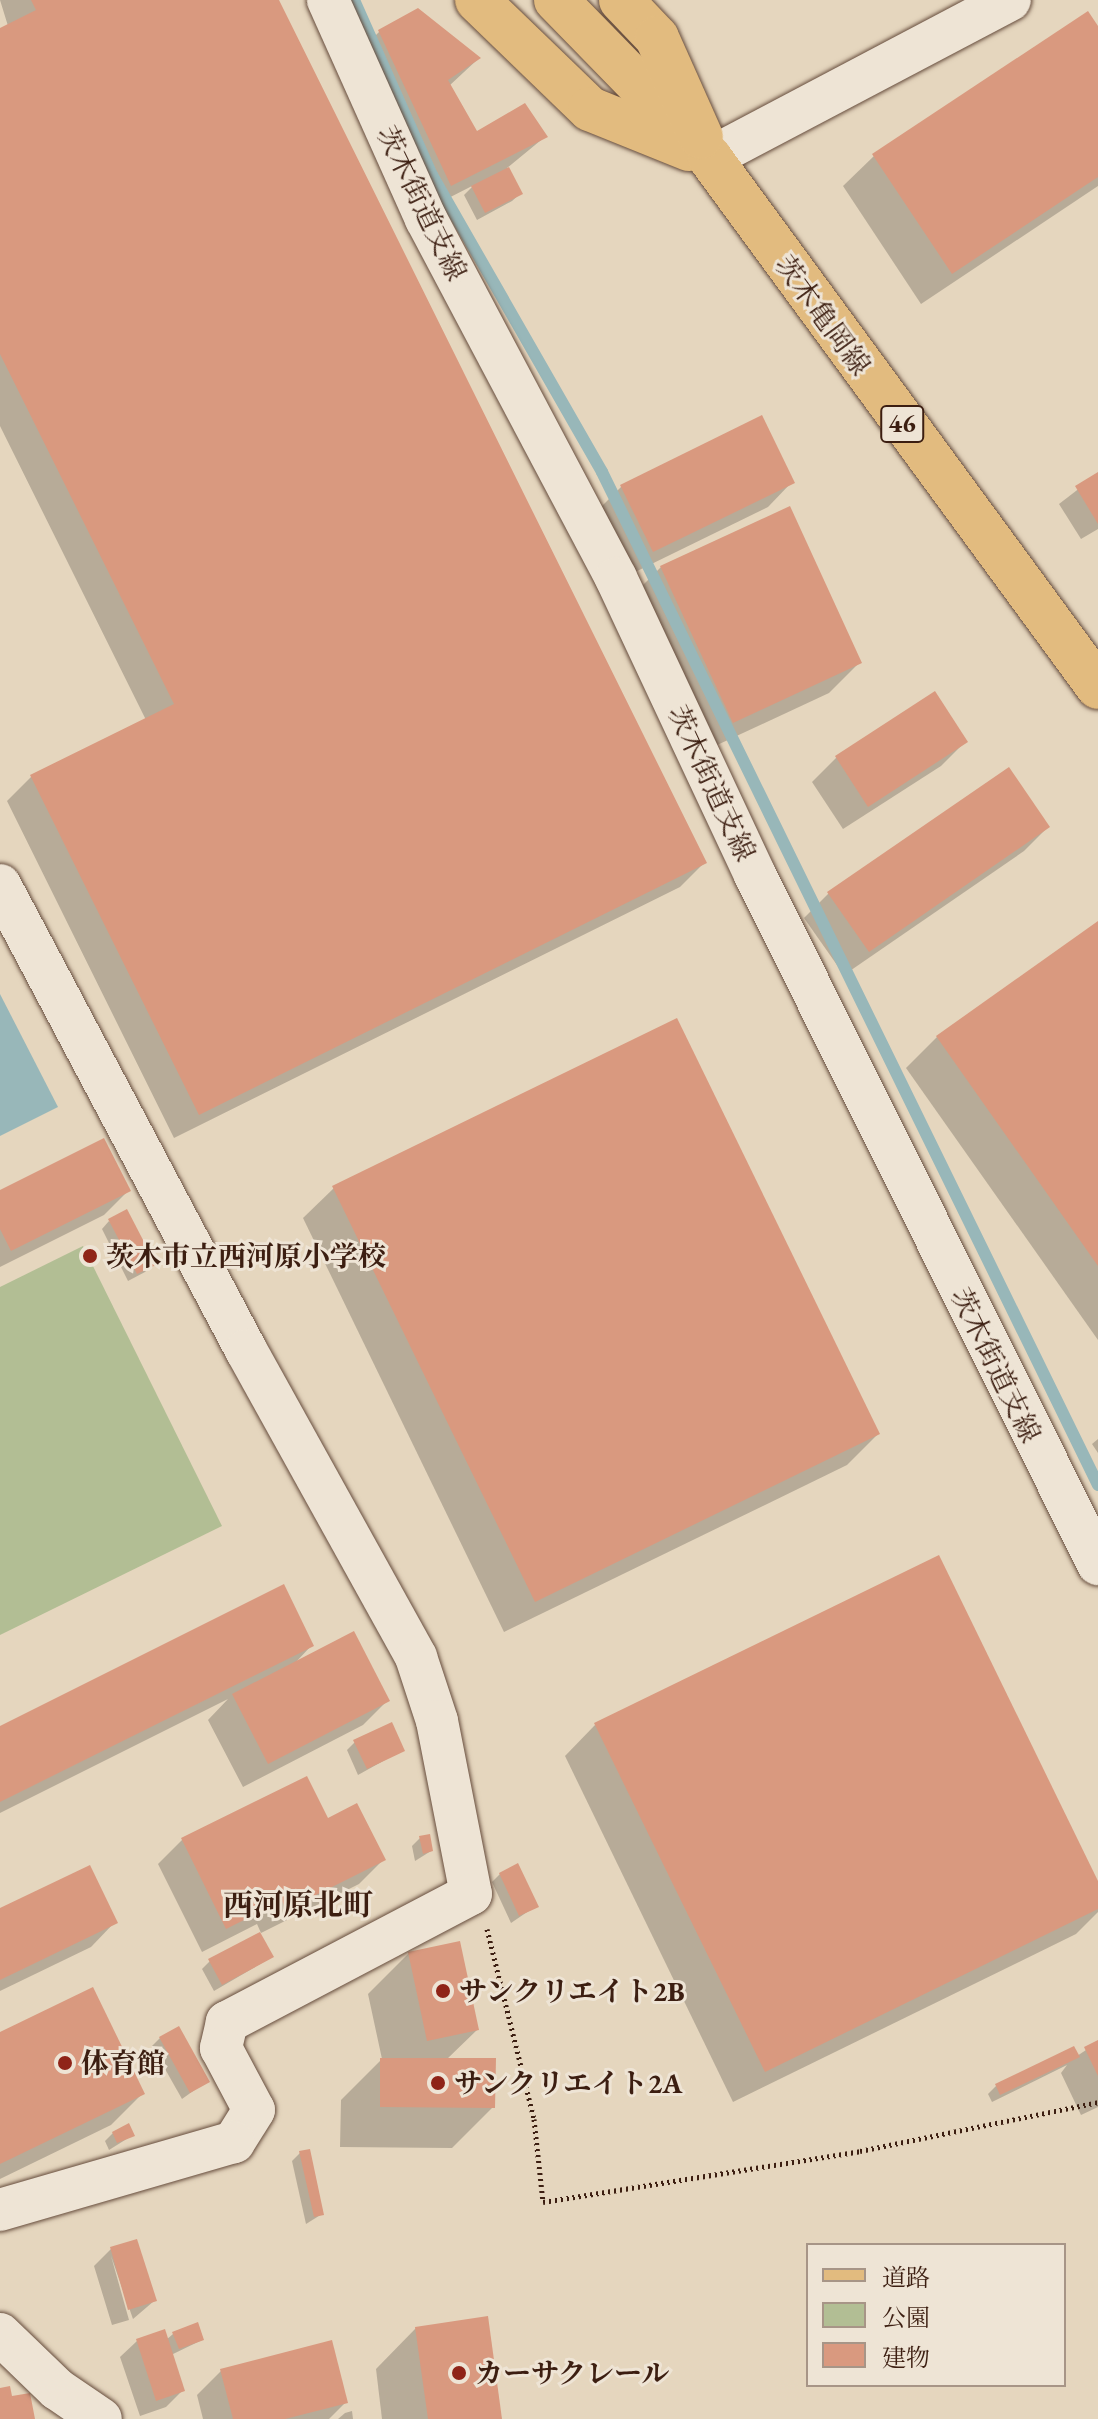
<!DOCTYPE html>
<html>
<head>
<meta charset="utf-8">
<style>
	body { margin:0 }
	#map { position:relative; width:1098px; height:2419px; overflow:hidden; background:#e5d6be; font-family:"EB Garamond","Noto Serif JP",serif }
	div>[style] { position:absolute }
	.green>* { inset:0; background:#b2be94 }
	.water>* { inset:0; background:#98b7b9 }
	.shadow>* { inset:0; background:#0003 }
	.stream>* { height:12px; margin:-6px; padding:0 6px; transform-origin:6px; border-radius:6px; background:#98b7b9 }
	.building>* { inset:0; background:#d9997f }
	.path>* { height:5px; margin-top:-2.5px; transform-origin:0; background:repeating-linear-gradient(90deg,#3c1e11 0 2px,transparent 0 6px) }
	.roads { filter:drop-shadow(0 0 2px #664c3c) drop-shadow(0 0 2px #664c3c) }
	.minor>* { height:42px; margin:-21px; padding:0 21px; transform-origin:21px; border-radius:21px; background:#eee4d5 }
	.primary>* { height:44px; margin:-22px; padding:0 22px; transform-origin:22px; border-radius:22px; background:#e2bb7f }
	.dots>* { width:22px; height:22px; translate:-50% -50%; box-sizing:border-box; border:4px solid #eee4d5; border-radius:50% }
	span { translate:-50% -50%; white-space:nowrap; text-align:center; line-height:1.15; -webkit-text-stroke:6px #eee4d5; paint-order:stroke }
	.shield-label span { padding:2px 6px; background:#eee4d5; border:2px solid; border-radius:6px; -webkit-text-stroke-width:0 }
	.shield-label { font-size:26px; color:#3c1e11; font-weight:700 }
	.street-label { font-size:28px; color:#3c1e11 }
	.poi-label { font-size:28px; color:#3c1e11; font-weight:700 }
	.left { translate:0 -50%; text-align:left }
	.neighbourhood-label { font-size:30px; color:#3c1e11; font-weight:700 }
	.legend { position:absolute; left:806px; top:2243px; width:260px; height:144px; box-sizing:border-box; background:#eee4d5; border:2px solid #a79587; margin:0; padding:10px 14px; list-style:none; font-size:24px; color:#3c1e11 }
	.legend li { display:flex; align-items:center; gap:16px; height:40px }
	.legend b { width:40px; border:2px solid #a79587 }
</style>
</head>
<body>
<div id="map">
	<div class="green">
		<i style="clip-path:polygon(83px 1246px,222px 1526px,0 1635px,0 1287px)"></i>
	</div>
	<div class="water">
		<i style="clip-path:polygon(0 994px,58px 1107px,0 1136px)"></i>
	</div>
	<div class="shadow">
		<i style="clip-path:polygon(0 0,276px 0,704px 863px,680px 887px,174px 1138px,7px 801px,31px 777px,146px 720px,0 426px,0 30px,8px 26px)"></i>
		<i style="clip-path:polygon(1098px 29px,1098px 186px,921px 304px,843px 186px,874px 156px)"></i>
		<i style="clip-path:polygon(379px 32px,478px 59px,449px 86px,476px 134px,546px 136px,507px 168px,520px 194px,512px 201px,477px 220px,464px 195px,474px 185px,427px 209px,355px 56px)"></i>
		<i style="clip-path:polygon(1098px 474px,1098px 529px,1081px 539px,1059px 504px)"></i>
		<i style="clip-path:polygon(792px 482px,768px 507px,629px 575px,597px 511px,621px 487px)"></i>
		<i style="clip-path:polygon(661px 567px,860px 662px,829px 693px,702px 752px,630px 598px)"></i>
		<i style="clip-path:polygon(934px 694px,965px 742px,941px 766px,843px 829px,812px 782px,836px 758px)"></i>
		<i style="clip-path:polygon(1008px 770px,1048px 827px,1024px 851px,844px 975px,804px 918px,828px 894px)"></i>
		<i style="clip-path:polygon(1098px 924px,1098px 1340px,906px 1068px,937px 1037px)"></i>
		<i style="clip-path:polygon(334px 1188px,878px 1434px,847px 1465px,504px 1632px,303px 1218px)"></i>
		<i style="clip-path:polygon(128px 1191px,104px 1215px,0 1267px,0 1192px)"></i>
		<i style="clip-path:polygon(109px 1221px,153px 1264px,145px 1272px,128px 1281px,102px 1229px)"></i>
		<i style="clip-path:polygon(1098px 1439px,1098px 1453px,1092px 1444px)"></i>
		<i style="clip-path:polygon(312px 1645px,295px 1663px,387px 1701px,363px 1725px,243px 1787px,208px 1720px,228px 1699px,0 1813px,0 1728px)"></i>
		<i style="clip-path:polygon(595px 1725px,1098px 1885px,1098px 1912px,1076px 1934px,733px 2102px,565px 1756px)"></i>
		<i style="clip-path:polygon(355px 1742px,403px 1750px,358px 1775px,347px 1750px)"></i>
		<i style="clip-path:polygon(306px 1778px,327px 1821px,383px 1860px,359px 1884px,261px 1933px,257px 1924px,202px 1952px,158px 1864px,182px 1840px)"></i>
		<i style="clip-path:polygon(420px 1838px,431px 1851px,415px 1861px,412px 1846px)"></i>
		<i style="clip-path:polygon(500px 1874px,536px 1906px,511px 1923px,492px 1882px)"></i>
		<i style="clip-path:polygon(0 1910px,115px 1922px,91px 1947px,0 1991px)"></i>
		<i style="clip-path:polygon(409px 1953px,477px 2030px,446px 2060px,493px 2107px,452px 2148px,340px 2147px,341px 2100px,382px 2059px,368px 1994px)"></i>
		<i style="clip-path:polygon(272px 1957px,214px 1991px,202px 1969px,210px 1961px)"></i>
		<i style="clip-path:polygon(0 2034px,142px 2094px,111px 2125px,0 2179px)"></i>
		<i style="clip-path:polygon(160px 2038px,207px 2081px,182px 2099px,152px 2046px)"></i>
		<i style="clip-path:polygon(1098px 2042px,1098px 2107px,1081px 2115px,1061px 2073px,1067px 2065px,992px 2102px,988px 2094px,996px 2086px,1074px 2048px,1077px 2056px)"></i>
		<i style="clip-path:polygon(113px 2133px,133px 2135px,109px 2150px,105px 2141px)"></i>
		<i style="clip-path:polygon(300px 2153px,322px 2214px,306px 2224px,292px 2161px)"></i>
		<i style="clip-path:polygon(111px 2249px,154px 2301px,133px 2319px,111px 2256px,129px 2320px,112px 2325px,94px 2266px)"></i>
		<i style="clip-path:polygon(416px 2328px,500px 2419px,382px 2419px,376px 2369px)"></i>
		<i style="clip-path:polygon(173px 2334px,202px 2340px,171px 2355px,183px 2390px,166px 2407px,140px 2416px,120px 2357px,137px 2341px,166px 2340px)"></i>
		<i style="clip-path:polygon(221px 2371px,346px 2402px,329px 2419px,203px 2419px,197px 2395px)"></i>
		<i style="clip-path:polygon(352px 2411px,353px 2419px,338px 2419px,345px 2413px)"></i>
	</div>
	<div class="stream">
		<i style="left:354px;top:0;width:192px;rotate:66deg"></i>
		<i style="left:432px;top:175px;width:342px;rotate:60.2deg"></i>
		<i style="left:602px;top:472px;width:1128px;rotate:63.91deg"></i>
	</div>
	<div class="building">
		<i style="clip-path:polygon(31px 0,279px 0,707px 863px,199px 1115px,30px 775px,174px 704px,0 354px,0 28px,36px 10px)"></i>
		<i style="clip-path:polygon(418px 8px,481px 58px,448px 80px,477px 131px,525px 103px,548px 137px,451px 186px,378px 30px)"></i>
		<i style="clip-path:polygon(1088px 11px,1098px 26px,1098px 177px,952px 274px,872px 154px)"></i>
		<i style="clip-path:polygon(509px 167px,523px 194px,485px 213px,471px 186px)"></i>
		<i style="clip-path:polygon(762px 415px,795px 483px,653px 552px,620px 485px)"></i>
		<i style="clip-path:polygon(1098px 472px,1098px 524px,1075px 486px)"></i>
		<i style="clip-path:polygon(790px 506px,862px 663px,733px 723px,660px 566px)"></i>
		<i style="clip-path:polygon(935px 691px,968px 742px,868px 807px,835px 756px)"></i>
		<i style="clip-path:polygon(1009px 767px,1050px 827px,869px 952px,827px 892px)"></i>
		<i style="clip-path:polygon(1098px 921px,1098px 1266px,936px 1036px)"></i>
		<i style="clip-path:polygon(677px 1018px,880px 1434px,535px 1602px,332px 1186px)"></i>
		<i style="clip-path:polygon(104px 1138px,131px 1191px,11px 1251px,0 1229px,0 1190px)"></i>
		<i style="clip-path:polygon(127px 1209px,156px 1265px,137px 1274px,108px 1219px)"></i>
		<i style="clip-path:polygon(939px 1555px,1098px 1881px,1098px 1909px,765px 2072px,594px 1723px)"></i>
		<i style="clip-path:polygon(284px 1584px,314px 1646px,0 1802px,0 1726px)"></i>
		<i style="clip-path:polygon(354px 1631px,390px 1701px,268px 1764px,232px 1694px)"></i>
		<i style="clip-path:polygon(392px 1722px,405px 1751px,367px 1769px,353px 1740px)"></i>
		<i style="clip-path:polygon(307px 1776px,328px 1818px,357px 1803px,386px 1860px,286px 1910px,282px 1901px,226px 1929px,181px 1838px)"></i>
		<i style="clip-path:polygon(430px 1834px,433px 1851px,423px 1854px,419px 1836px)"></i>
		<i style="clip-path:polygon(518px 1863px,539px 1907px,519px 1916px,499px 1873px)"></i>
		<i style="clip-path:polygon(90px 1865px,118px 1923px,0 1980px,0 1908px)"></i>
		<i style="clip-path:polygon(260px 1932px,274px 1957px,222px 1985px,208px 1959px)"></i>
		<i style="clip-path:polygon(460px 1941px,479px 2030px,427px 2041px,408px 1952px)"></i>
		<i style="clip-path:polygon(93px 1987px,145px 2094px,0 2164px,0 2032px)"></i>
		<i style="clip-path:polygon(179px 2026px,210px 2082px,190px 2093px,159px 2037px)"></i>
		<i style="clip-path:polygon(1098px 2040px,1098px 2076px,1084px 2047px)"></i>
		<i style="clip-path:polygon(1074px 2046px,1080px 2057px,1000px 2095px,995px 2084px)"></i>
		<i style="clip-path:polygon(380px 2058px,496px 2058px,495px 2108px,380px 2107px)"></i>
		<i style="clip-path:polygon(129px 2123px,135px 2136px,117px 2143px,112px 2132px)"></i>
		<i style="clip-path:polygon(310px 2149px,324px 2215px,314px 2217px,299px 2151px)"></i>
		<i style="clip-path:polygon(137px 2239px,157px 2301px,128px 2310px,110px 2247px)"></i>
		<i style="clip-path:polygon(488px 2316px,502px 2419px,428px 2419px,415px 2327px)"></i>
		<i style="clip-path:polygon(198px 2322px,204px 2340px,179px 2349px,172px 2332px)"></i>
		<i style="clip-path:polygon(165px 2329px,185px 2391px,156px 2401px,136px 2339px)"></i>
		<i style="clip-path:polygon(332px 2340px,348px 2403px,285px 2419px,233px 2419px,220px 2369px)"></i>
		<i style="clip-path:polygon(10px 2386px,12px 2396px,30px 2393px,35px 2419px,0 2419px,0 2388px)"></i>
	</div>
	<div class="path">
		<i style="left:487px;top:1929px;width:196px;rotate:76.1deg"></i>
		<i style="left:534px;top:2119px;width:83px;rotate:83.8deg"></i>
		<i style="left:543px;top:2202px;width:321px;rotate:-9.1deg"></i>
		<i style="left:860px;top:2151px;width:243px;rotate:-11.6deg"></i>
	</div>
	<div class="roads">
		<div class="minor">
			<i style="left:328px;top:0;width:240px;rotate:65.9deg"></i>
			<i style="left:426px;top:219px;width:406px;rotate:62.1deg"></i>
			<i style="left:616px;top:578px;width:328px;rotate:64.9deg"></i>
			<i style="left:755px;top:875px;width:770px;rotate:63.53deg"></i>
			<i style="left:710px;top:158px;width:339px;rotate:-27.8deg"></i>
			<i style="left:0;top:885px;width:526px;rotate:62.12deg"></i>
			<i style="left:246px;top:1350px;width:351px;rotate:61deg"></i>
			<i style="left:416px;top:1657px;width:67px;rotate:71.8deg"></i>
			<i style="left:437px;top:1721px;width:176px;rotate:78.9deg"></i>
			<i style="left:471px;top:1894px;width:276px;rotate:152.3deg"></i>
			<i style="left:227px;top:2022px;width:27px;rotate:103deg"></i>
			<i style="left:221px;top:2048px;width:70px;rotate:62deg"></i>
			<i style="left:254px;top:2110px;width:38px;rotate:122deg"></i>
			<i style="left:234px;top:2142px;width:244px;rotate:163.8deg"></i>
			<i style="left:0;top:2334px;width:79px;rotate:44deg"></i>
			<i style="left:57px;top:2389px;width:53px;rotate:34.3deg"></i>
		</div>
		<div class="primary">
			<i style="left:477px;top:0;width:157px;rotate:44deg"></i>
			<i style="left:590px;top:109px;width:107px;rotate:22deg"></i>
			<i style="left:556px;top:0;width:221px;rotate:45.7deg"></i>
			<i style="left:710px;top:158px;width:656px;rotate:53.74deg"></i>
			<i style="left:621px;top:0;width:52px;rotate:46.5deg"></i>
			<i style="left:657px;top:38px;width:108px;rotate:66deg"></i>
		</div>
	</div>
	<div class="dots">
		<i style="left:90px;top:1256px;background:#8f2418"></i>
		<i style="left:443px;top:1991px;background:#8f2418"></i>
		<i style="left:65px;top:2063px;background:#8f2418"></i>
		<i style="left:438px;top:2083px;background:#8f2418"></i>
		<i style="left:459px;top:2373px;background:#8f2418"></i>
	</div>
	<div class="shield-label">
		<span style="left:902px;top:424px">46</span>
	</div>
	<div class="street-label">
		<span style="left:422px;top:203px;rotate:64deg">茨木街道支線</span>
		<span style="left:823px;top:315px;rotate:54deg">茨木亀岡線</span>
		<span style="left:712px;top:783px;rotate:65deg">茨木街道支線</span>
		<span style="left:996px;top:1365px;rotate:64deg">茨木街道支線</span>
	</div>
	<div class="poi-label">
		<span class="left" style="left:106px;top:1256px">茨木市立西河原小学校</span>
		<span class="left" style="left:459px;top:1991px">サンクリエイト2B</span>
		<span class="left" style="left:81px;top:2063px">体育館</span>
		<span class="left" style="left:454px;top:2083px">サンクリエイト2A</span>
		<span class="left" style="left:475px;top:2373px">カーサクレール</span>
	</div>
	<div class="neighbourhood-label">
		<span style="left:298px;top:1905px">西河原北町</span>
	</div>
	<ul class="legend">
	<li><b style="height:10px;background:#e2bb7f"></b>道路</li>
	<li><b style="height:22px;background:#b2be94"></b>公園</li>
	<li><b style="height:22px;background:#d9997f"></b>建物</li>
	</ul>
</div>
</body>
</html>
